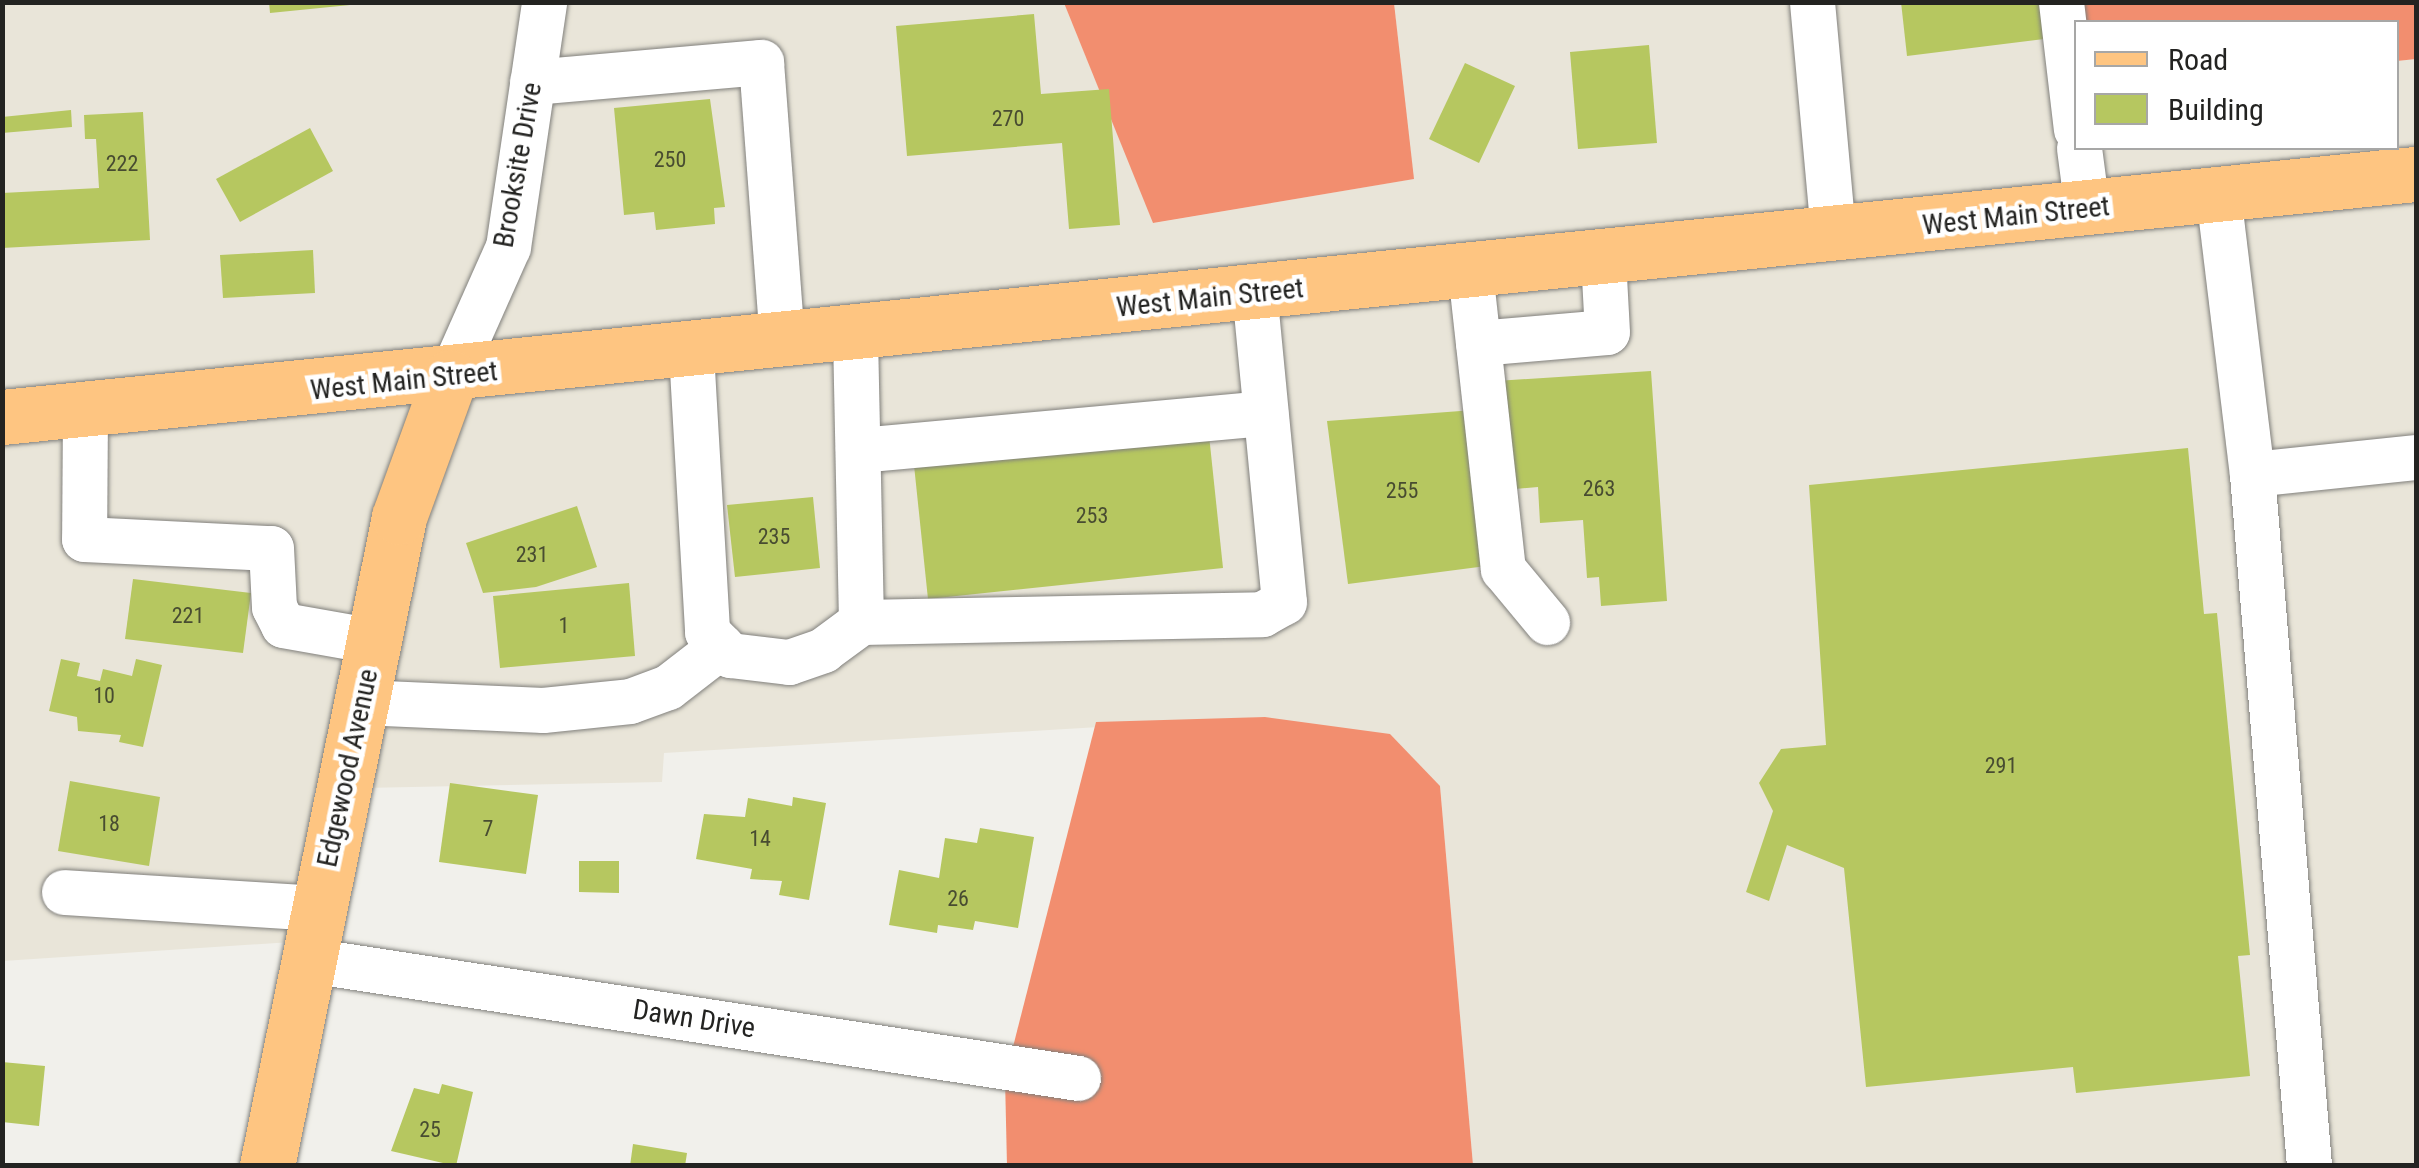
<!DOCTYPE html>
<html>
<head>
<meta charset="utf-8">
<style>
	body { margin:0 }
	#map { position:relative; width:2419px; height:1168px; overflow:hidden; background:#f1f0eb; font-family:"Roboto Condensed",sans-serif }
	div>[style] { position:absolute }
	.built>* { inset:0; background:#e9e5d9 }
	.forest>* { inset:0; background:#f28e6f }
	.building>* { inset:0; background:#b6c760 }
	.roads { filter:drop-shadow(0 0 2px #81807c) drop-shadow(0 0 2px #81807c) }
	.minor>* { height:45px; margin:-22.5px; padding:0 22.5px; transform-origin:22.5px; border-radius:22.5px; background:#fff }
	.major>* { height:55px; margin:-27.5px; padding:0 27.5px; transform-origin:27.5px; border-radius:27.5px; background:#fec581 }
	span { translate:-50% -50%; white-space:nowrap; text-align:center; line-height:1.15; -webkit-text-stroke:9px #fff; paint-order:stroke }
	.number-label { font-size:22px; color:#484c31 }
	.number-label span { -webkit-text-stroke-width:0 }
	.street-label { font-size:28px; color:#232321 }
	.frame { position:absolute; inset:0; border:5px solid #232321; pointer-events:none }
	.legend { position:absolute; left:2074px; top:20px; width:325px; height:130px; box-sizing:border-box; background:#fff; border:2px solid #a7a7a6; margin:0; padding:12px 18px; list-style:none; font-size:30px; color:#232321 }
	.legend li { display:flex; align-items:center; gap:20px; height:50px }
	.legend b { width:50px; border:2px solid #a7a7a6 }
</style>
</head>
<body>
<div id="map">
	<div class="built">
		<i style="clip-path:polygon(3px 3px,1064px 3px,1154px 223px,1413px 179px,1394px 3px,2083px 3px,2076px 148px,2396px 148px,2397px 61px,2416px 59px,2416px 1165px,1473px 1165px,1440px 786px,1265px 717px,664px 753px,662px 782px,314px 789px,292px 942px,3px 961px)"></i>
	</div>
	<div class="forest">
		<i style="clip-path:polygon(1064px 3px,1394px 3px,1414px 179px,1153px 223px)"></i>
		<i style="clip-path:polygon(2083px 3px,2416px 3px,2416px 59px,2397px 61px,2396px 22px,2085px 22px)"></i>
		<i style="clip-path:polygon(1265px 717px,1390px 734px,1440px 786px,1473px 1165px,1007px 1166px,1005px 1078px,1096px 722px)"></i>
	</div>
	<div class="building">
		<i style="clip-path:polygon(269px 2px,350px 2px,350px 5px,270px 13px)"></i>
		<i style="clip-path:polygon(1901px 2px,2048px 2px,2052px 38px,1907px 56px)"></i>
		<i style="clip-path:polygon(1034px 14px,1041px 94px,1109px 89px,1120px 225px,1069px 229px,1062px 143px,907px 156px,896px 26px)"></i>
		<i style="clip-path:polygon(1649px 45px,1657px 143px,1578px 149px,1570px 52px)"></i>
		<i style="clip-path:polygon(1465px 63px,1515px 86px,1479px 163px,1429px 139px)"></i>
		<i style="clip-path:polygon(710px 99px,725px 207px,714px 208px,715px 224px,656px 230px,654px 212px,624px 215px,614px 108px)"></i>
		<i style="clip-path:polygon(71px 110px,72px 127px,2px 133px,2px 117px)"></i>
		<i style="clip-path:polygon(143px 112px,150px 240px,2px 248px,2px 193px,99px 188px,96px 139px,85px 139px,84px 115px)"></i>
		<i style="clip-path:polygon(310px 128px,333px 171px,240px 222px,216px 179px)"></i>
		<i style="clip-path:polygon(313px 250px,315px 293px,223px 298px,220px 255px)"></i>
		<i style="clip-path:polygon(1651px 371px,1667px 601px,1601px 606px,1599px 577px,1587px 578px,1583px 520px,1540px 523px,1538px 487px,1503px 490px,1496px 381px)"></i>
		<i style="clip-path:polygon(1474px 410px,1494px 565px,1348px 584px,1327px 421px)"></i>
		<i style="clip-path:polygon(1209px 435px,1223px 568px,928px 599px,914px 465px)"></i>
		<i style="clip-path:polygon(2188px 448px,2204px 614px,2217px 613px,2250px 955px,2238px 956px,2250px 1076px,2076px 1093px,2073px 1067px,1866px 1087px,1844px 868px,1787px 845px,1769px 901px,1746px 892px,1773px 811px,1759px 783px,1781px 749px,1826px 745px,1809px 485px)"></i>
		<i style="clip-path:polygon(813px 497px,820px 568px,735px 577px,727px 505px)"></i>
		<i style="clip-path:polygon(577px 506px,597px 567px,536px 587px,483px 593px,466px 543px)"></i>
		<i style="clip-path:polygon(133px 579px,251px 593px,243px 653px,125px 639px)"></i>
		<i style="clip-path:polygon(629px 583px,635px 656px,500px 668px,493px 596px)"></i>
		<i style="clip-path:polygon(61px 659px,80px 663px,77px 676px,100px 681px,103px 669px,132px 676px,136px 659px,162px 665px,143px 747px,119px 742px,121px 735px,78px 731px,77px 717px,49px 711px)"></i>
		<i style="clip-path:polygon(70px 781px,160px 797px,149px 866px,58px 851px)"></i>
		<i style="clip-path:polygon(450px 783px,538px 795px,526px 874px,439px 862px)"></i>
		<i style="clip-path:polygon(793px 797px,826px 803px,809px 900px,779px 895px,782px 881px,750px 879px,752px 869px,696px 859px,704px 814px,745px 817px,748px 798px,792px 806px)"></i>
		<i style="clip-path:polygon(980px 828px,1034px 837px,1018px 928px,975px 921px,973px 930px,938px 925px,937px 933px,889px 925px,899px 870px,939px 878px,945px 838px,977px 843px)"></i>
		<i style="clip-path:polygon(579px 861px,619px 861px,619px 893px,579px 892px)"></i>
		<i style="clip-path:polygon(2px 1062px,45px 1066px,39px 1126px,2px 1122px)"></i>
		<i style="clip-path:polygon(442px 1084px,473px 1092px,456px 1166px,391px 1151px,414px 1088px,439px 1094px)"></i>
		<i style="clip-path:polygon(633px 1144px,687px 1153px,685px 1166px,630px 1166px)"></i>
	</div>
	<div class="roads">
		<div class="minor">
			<i style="left:1812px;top:2px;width:232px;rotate:84.8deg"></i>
			<i style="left:2061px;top:2px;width:128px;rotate:83.3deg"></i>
			<i style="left:532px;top:82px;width:230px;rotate:-5deg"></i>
			<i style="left:761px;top:62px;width:281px;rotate:85.7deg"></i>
			<i style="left:2079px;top:148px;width:62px;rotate:82.5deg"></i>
			<i style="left:2218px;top:194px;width:282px;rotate:83.1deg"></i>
			<i style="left:2252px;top:474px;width:694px;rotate:85.29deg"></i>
			<i style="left:1470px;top:271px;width:300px;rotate:83.7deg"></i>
			<i style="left:1503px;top:569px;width:69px;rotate:50.3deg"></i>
			<i style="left:1478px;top:343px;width:129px;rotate:-4.9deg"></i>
			<i style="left:1607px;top:332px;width:75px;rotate:-93.1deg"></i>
			<i style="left:691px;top:352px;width:280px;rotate:86.7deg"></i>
			<i style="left:707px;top:632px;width:33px;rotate:45deg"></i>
			<i style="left:730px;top:655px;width:59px;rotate:6.8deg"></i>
			<i style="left:789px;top:662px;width:36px;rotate:-19deg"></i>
			<i style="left:823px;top:650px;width:47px;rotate:-36.4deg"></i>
			<i style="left:861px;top:622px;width:287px;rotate:-91.2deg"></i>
			<i style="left:450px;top:377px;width:142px;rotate:-66deg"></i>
			<i style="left:508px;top:247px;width:248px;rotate:-81.6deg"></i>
			<i style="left:85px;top:410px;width:129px;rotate:90.4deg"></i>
			<i style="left:84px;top:539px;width:187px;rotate:2.8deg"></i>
			<i style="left:271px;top:548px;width:59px;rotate:87.1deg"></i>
			<i style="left:274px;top:607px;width:20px;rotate:63deg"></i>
			<i style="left:283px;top:625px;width:92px;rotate:10deg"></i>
			<i style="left:858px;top:450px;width:409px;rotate:-5.2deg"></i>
			<i style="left:2252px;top:474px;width:165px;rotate:-5.9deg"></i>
			<i style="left:861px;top:622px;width:401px;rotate:-1.1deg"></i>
			<i style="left:1262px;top:614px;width:25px;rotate:-29deg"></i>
			<i style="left:1284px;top:602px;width:310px;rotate:-95.5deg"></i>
			<i style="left:361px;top:702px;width:182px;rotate:2.5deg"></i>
			<i style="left:543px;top:710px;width:87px;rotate:-5.9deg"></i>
			<i style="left:630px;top:701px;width:40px;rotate:-20.2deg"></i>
			<i style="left:668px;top:687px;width:67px;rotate:-37.7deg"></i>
			<i style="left:64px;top:892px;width:256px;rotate:3.6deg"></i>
			<i style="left:309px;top:960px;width:778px;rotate:8.72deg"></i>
		</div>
		<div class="major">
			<i style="left:2px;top:417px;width:2426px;rotate:-5.75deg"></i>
			<i style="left:267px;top:1166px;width:662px;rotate:-78.5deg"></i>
			<i style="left:399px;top:517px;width:149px;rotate:-70deg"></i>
		</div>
	</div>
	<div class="number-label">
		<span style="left:1008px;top:119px">270</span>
		<span style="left:670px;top:160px">250</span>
		<span style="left:122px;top:164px">222</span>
		<span style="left:1599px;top:489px">263</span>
		<span style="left:1402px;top:491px">255</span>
		<span style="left:1092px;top:516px">253</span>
		<span style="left:774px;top:537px">235</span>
		<span style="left:532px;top:555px">231</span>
		<span style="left:188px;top:616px">221</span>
		<span style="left:564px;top:626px">1</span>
		<span style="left:104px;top:696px">10</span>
		<span style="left:2001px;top:766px">291</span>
		<span style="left:109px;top:824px">18</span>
		<span style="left:488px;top:829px">7</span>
		<span style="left:760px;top:839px">14</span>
		<span style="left:958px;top:899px">26</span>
		<span style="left:430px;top:1130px">25</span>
	</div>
	<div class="street-label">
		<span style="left:518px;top:165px;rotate:-80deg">Brooksite Drive</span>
		<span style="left:2016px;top:216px;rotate:-6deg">West Main Street</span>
		<span style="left:1210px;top:298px;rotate:-6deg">West Main Street</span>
		<span style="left:404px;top:381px;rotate:-6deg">West Main Street</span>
		<span style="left:348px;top:768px;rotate:-78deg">Edgewood Avenue</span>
		<span style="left:694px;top:1019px;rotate:9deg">Dawn Drive</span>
	</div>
	<div class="frame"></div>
	<ul class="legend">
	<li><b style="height:12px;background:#fec581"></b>Road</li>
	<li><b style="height:28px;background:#b6c760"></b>Building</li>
	</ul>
</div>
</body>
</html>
